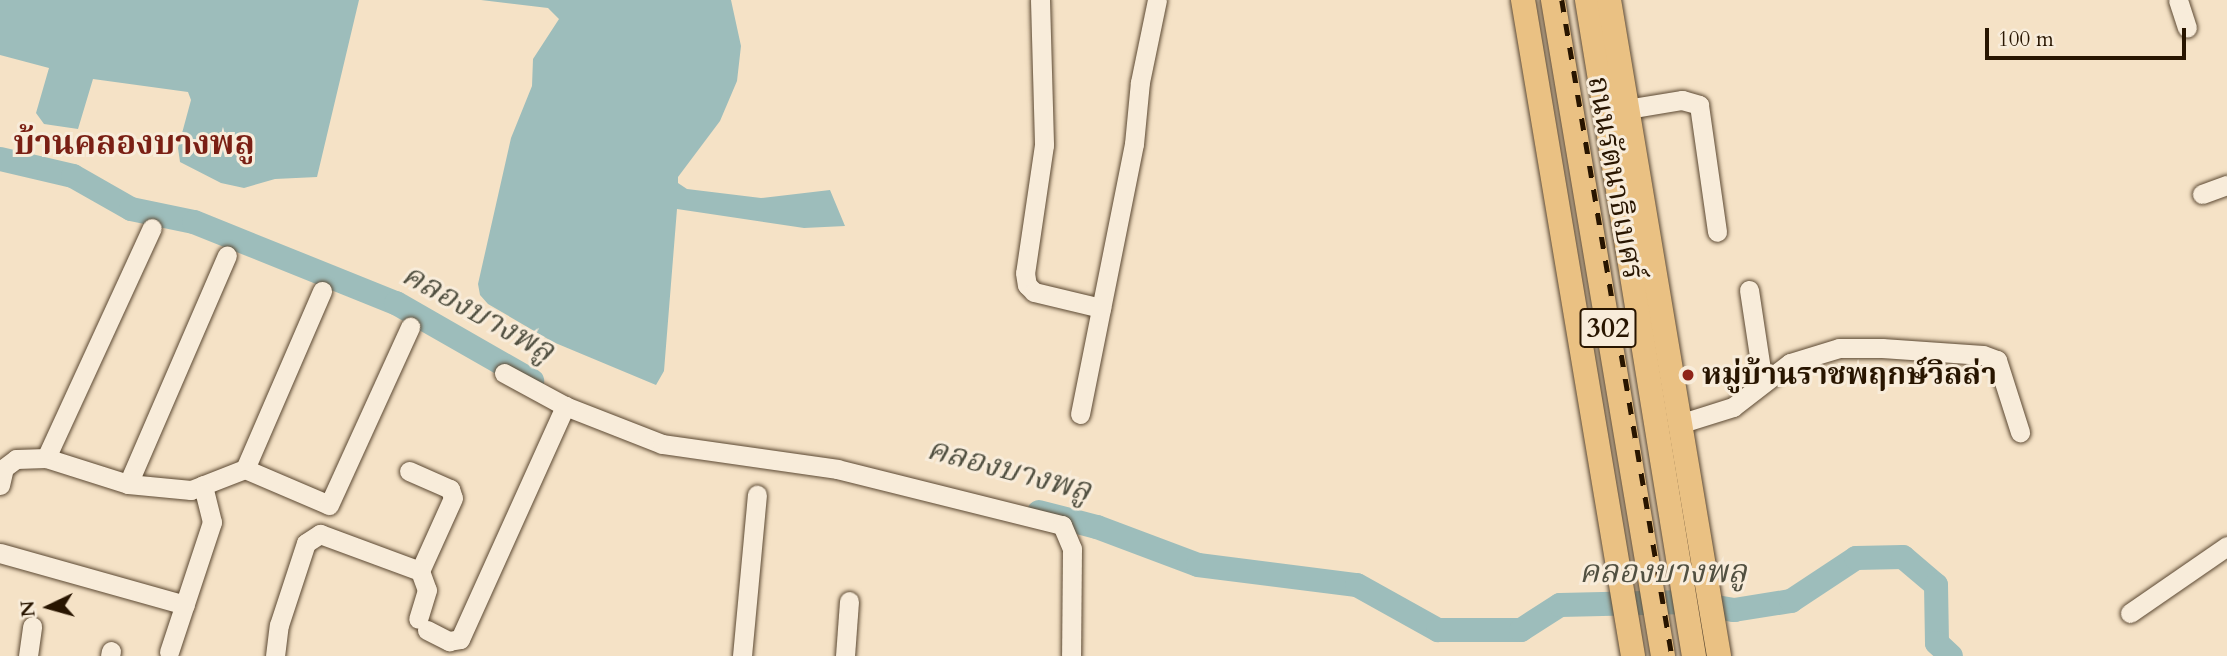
<!DOCTYPE html>
<html>
<head>
<meta charset="utf-8">
<style>
	body { margin:0 }
	#map { position:relative; width:2227px; height:656px; overflow:hidden; background:#f5e2c6; font-family:Cardo,"Noto Serif Thai",serif }
	div>[style] { position:absolute }
	.water>* { inset:0; background:#9dbdbb }
	.river>* { height:24px; margin:-12px; padding:0 12px; transform-origin:12px; border-radius:12px; background:#9dbdbb }
	.roads { filter:drop-shadow(0 0 2px #5b4832) drop-shadow(0 0 2px #5b4832) }
	.minor>* { height:19px; margin:-9.5px; padding:0 9.5px; transform-origin:9.5px; border-radius:9.5px; background:#f8ecda }
	.major>* { height:24px; margin:-12px; padding:0 12px; transform-origin:12px; border-radius:12px; background:#eac183 }
	.rail>* { height:4.5px; margin-top:-2.25px; transform-origin:0; background:repeating-linear-gradient(90deg,#281500 0 12px,transparent 0 24px) }
	.dots>* { width:19px; height:19px; translate:-50% -50%; box-sizing:border-box; border:4px solid #f8ecda; border-radius:50% }
	span { translate:-50% -50%; white-space:nowrap; text-align:center; line-height:1.15; -webkit-text-stroke:6px #f8ecda; paint-order:stroke }
	.shield-label span { padding:2px 5px; background:#f8ecda; border:2px solid; border-radius:5px; -webkit-text-stroke-width:0 }
	.shield-label { font-size:28px; color:#281500; font-weight:700 }
	.street-label { font-size:30px; color:#281500 }
	.poi-label { font-size:30px; color:#281500; font-weight:700 }
	.left { translate:0 -50%; text-align:left }
	.water-label { font-size:32px; color:#515041; font-style:italic }
	.quarter-label { font-size:33px; color:#7a1f14; font-weight:700 }
	.north { position:absolute; left:14px; top:572px; width:70px; height:70px; -webkit-text-stroke:5px #f8ecda; paint-order:stroke; rotate:265deg; font-size:19px; font-weight:700; line-height:28px; text-align:center; color:#281500 }
	.north::after { content:''; display:block; margin:auto; width:24px; height:32px; background:#281500; clip-path:polygon(50% 0,100% 100%,50% 72%,0 100%) }
	.scale { position:absolute; left:1985px; top:28px; width:201px; height:32px; box-sizing:border-box; border:4px solid #281500; border-top:0; padding-left:9px; font-size:21px; line-height:24px; white-space:nowrap; color:#281500; -webkit-text-stroke:5px #f8ecda; paint-order:stroke }
</style>
</head>
<body>
<div id="map">
	<div class="water">
		<i style="clip-path:polygon(0 0,359px 0,317px 177px,275px 179px,244px 188px,221px 183px,180px 162px,178px 148px,191px 100px,188px 92px,93px 79px,78px 129px,44px 124px,36px 113px,49px 68px,0 55px)"></i>
		<i style="clip-path:polygon(481px 0,731px 0,741px 46px,737px 81px,720px 121px,678px 177px,678px 183px,687px 189px,761px 198px,830px 190px,845px 226px,804px 228px,677px 209px,664px 371px,656px 385px,553px 342px,488px 304px,480px 295px,478px 284px,511px 138px,532px 86px,533px 59px,559px 19px,548px 8px)"></i>
	</div>
	<div class="river">
		<i style="left:0;top:159px;width:75px;rotate:13.1deg"></i>
		<i style="left:73px;top:176px;width:67px;rotate:29.6deg"></i>
		<i style="left:131px;top:209px;width:64px;rotate:11.7deg"></i>
		<i style="left:194px;top:222px;width:218px;rotate:21.9deg"></i>
		<i style="left:396px;top:303px;width:157px;rotate:29.8deg"></i>
		<i style="left:1039px;top:512px;width:60px;rotate:14.5deg"></i>
		<i style="left:1097px;top:527px;width:108px;rotate:20.6deg"></i>
		<i style="left:1198px;top:565px;width:160px;rotate:7.2deg"></i>
		<i style="left:1357px;top:585px;width:93px;rotate:29.1deg"></i>
		<i style="left:1438px;top:630px;width:83px"></i>
		<i style="left:1521px;top:630px;width:46px;rotate:-32.7deg"></i>
		<i style="left:1560px;top:605px;width:127px;rotate:-1.4deg"></i>
		<i style="left:1687px;top:602px;width:48px;rotate:9.7deg"></i>
		<i style="left:1734px;top:610px;width:58px;rotate:-9deg"></i>
		<i style="left:1791px;top:601px;width:78px;rotate:-33.5deg"></i>
		<i style="left:1856px;top:558px;width:47px;rotate:-1.2deg"></i>
		<i style="left:1903px;top:557px;width:43px;rotate:40.3deg"></i>
		<i style="left:1936px;top:585px;width:58px;rotate:89deg"></i>
		<i style="left:1937px;top:643px;width:19px;rotate:43deg"></i>
	</div>
	<div class="roads">
		<div class="minor">
			<i style="left:1040px;top:0;width:145px;rotate:88.4deg"></i>
			<i style="left:1044px;top:145px;width:129px;rotate:98.4deg"></i>
			<i style="left:1025px;top:273px;width:12px;rotate:81deg"></i>
			<i style="left:1027px;top:285px;width:10px;rotate:45deg"></i>
			<i style="left:1034px;top:292px;width:69px;rotate:13.4deg"></i>
			<i style="left:2178px;top:0;width:29px;rotate:72deg"></i>
			<i style="left:1627px;top:109px;width:56px;rotate:-9.3deg"></i>
			<i style="left:1682px;top:100px;width:18px;rotate:16deg"></i>
			<i style="left:1699px;top:105px;width:128px;rotate:81.9deg"></i>
			<i style="left:2202px;top:194px;width:27px;rotate:-20deg"></i>
			<i style="left:1749px;top:290px;width:94px;rotate:81.4deg"></i>
			<i style="left:504px;top:373px;width:69px;rotate:28.4deg"></i>
			<i style="left:565px;top:406px;width:104px;rotate:21.4deg"></i>
			<i style="left:662px;top:444px;width:177px;rotate:8.1deg"></i>
			<i style="left:837px;top:469px;width:232px;rotate:14deg"></i>
			<i style="left:1062px;top:525px;width:26px;rotate:67deg"></i>
			<i style="left:1072px;top:549px;width:107px;rotate:90.5deg"></i>
			<i style="left:1080px;top:414px;width:275px;rotate:-78.7deg"></i>
			<i style="left:1134px;top:144px;width:62px;rotate:-84.5deg"></i>
			<i style="left:1140px;top:82px;width:84px;rotate:-78.3deg"></i>
			<i style="left:1679px;top:424px;width:57px;rotate:-17.5deg"></i>
			<i style="left:1733px;top:407px;width:72px;rotate:-37.7deg"></i>
			<i style="left:1790px;top:363px;width:51px;rotate:-17deg"></i>
			<i style="left:1839px;top:348px;width:43px"></i>
			<i style="left:1882px;top:348px;width:101px;rotate:4deg"></i>
			<i style="left:1983px;top:355px;width:15px;rotate:20deg"></i>
			<i style="left:1997px;top:360px;width:76px;rotate:72.3deg"></i>
			<i style="left:46px;top:458px;width:253px;rotate:-65.3deg"></i>
			<i style="left:245px;top:469px;width:194px;rotate:-66.6deg"></i>
			<i style="left:409px;top:471px;width:45px;rotate:23.7deg"></i>
			<i style="left:450px;top:489px;width:9px;rotate:72deg"></i>
			<i style="left:453px;top:498px;width:80px;rotate:114.3deg"></i>
			<i style="left:128px;top:484px;width:249px;rotate:-66.6deg"></i>
			<i style="left:0;top:485px;width:17px;rotate:-77deg"></i>
			<i style="left:4px;top:468px;width:15px;rotate:-37deg"></i>
			<i style="left:16px;top:459px;width:30px;rotate:-2deg"></i>
			<i style="left:46px;top:458px;width:86px;rotate:17.6deg"></i>
			<i style="left:128px;top:484px;width:63px;rotate:5.4deg"></i>
			<i style="left:191px;top:490px;width:58px;rotate:-21.3deg"></i>
			<i style="left:245px;top:469px;width:91px;rotate:23.2deg"></i>
			<i style="left:329px;top:505px;width:196px;rotate:-65.5deg"></i>
			<i style="left:0;top:553px;width:192px;rotate:15.7deg"></i>
			<i style="left:2130px;top:613px;width:118px;rotate:-34.6deg"></i>
			<i style="left:427px;top:630px;width:25px;rotate:27deg"></i>
			<i style="left:449px;top:641px;width:11px;rotate:-10deg"></i>
			<i style="left:460px;top:639px;width:256px;rotate:-65.7deg"></i>
			<i style="left:169px;top:652px;width:137px;rotate:-71.7deg"></i>
			<i style="left:212px;top:522px;width:38px;rotate:-104deg"></i>
			<i style="left:28px;top:656px;width:30px;rotate:-82deg"></i>
			<i style="left:110px;top:656px;width:5px;rotate:-79deg"></i>
			<i style="left:275px;top:656px;width:31px;rotate:-83deg"></i>
			<i style="left:279px;top:625px;width:86px;rotate:-71.8deg"></i>
			<i style="left:306px;top:543px;width:17px;rotate:-33deg"></i>
			<i style="left:320px;top:534px;width:107px;rotate:20.3deg"></i>
			<i style="left:420px;top:571px;width:20px;rotate:70deg"></i>
			<i style="left:427px;top:590px;width:30px;rotate:107deg"></i>
			<i style="left:742px;top:656px;width:162px;rotate:-84.7deg"></i>
			<i style="left:845px;top:656px;width:55px;rotate:-85.8deg"></i>
		</div>
		<div class="major">
			<i style="left:1523px;top:0;width:665px;rotate:80.48deg"></i>
			<i style="left:1553px;top:0;width:665px;rotate:80.48deg"></i>
			<i style="left:1587px;top:0;width:665px;rotate:80.74deg"></i>
			<i style="left:1609px;top:0;width:665px;rotate:80.48deg"></i>
		</div>
	</div>
	<div class="rail">
		<i style="left:1562px;top:0;width:665px;rotate:80.48deg"></i>
	</div>
	<div class="dots">
		<i style="left:1688px;top:375px;background:#8f2418"></i>
	</div>
	<div class="shield-label">
		<span style="left:1608px;top:328px">302</span>
	</div>
	<div class="street-label">
		<span style="left:1615px;top:178px;rotate:80deg">ถนนรัตนาธิเบศร์</span>
	</div>
	<div class="poi-label">
		<span class="left" style="left:1702px;top:375px">หมู่บ้านราชพฤกษ์วิลล่า</span>
	</div>
	<div class="water-label">
		<span style="left:478px;top:313px;rotate:29deg">คลองบางพลู</span>
		<span style="left:1009px;top:470px;rotate:15deg">คลองบางพลู</span>
		<span style="left:1663px;top:572px">คลองบางพลู</span>
	</div>
	<div class="quarter-label">
		<span style="left:134px;top:144px">บ้านคลองบางพลู</span>
	</div>
	<div class="north">N</div>
	<div class="scale">100 m</div>
</div>
</body>
</html>
